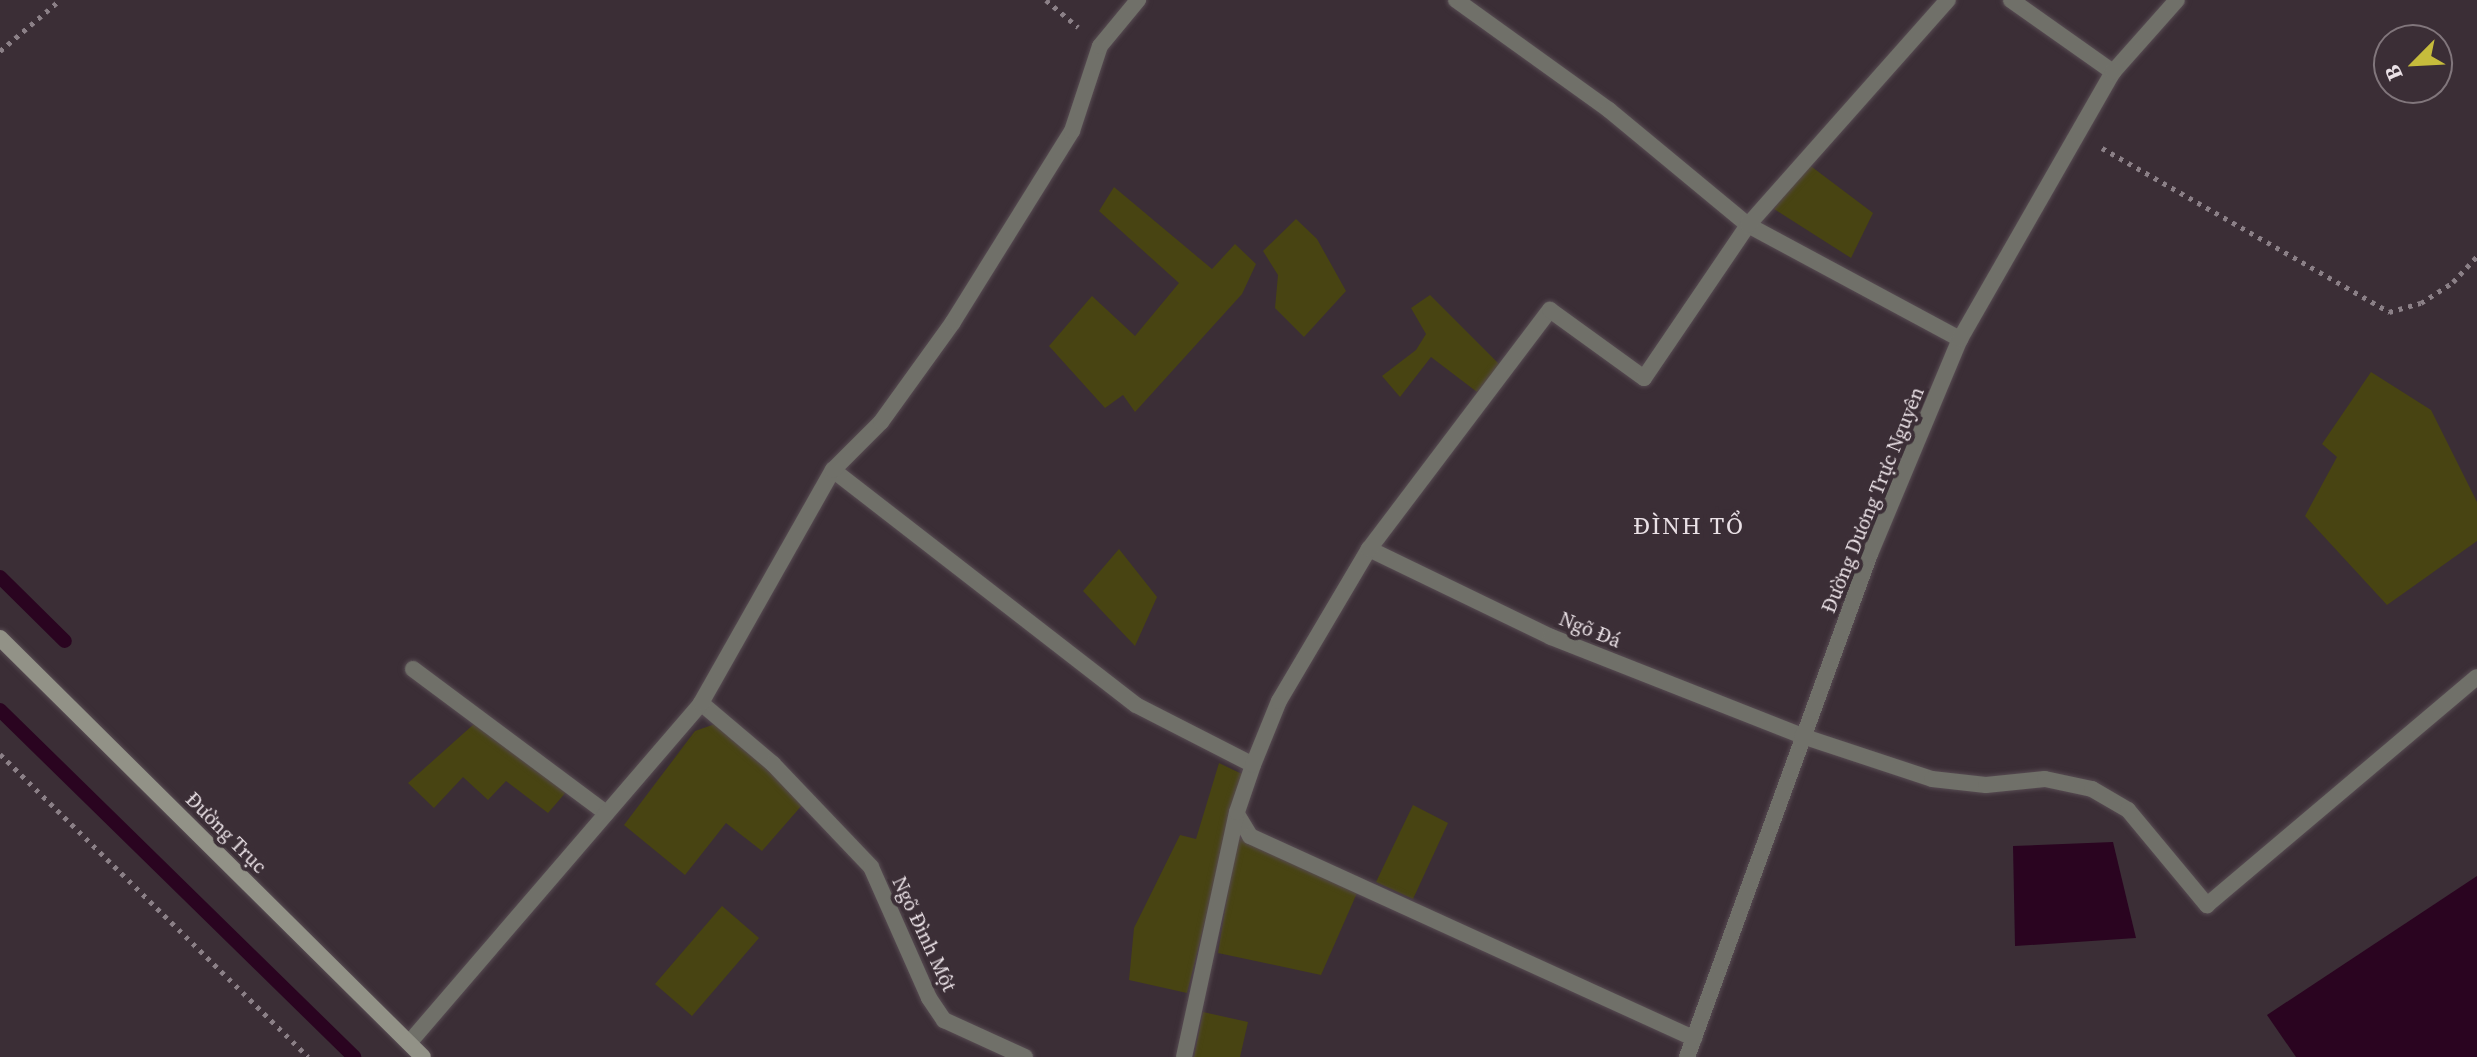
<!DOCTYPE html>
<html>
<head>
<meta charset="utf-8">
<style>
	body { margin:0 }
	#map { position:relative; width:2477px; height:1057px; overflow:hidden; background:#3b2e36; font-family:"Source Serif 4",serif }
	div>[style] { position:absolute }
	.green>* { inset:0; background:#484412 }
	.water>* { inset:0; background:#2a0420 }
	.stream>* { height:14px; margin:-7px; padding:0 7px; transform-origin:7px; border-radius:7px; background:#2a0420 }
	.path>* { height:5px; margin-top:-2.5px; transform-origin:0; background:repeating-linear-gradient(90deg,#8b8087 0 4px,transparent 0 10px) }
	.roads { filter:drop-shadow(0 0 2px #574b52) drop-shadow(0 0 2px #574b52) }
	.lane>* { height:16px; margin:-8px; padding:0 8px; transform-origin:8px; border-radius:8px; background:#707069 }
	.street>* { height:16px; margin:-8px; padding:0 8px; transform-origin:8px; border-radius:8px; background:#707069 }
	.secondary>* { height:16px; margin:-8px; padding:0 8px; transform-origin:8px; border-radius:8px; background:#929287 }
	span { translate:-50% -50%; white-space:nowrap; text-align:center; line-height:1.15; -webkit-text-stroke:8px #3b2e36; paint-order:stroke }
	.street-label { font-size:20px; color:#eae1e6 }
	.quarter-label { font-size:24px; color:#eae1e6; letter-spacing:2px }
	.north { position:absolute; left:2373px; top:24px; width:80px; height:80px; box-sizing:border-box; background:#3b2e36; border:2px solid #81767c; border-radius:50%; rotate:246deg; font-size:22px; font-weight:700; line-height:32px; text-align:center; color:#eae1e6 }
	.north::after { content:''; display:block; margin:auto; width:28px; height:36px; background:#c6bc3c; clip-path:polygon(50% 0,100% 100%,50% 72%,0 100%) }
</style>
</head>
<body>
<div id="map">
	<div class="green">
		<i style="clip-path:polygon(1808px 164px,1873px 213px,1851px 258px,1774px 209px)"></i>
		<i style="clip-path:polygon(1114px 187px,1212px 269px,1235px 244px,1256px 264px,1242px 294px,1135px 412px,1123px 395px,1105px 408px,1049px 346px,1092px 296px,1135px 336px,1179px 283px,1099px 211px)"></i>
		<i style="clip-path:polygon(1296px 219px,1317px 239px,1346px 291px,1304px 337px,1275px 308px,1278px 275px,1263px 251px)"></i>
		<i style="clip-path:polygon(1430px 295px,1500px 365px,1477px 392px,1431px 357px,1400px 397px,1382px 376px,1416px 350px,1426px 334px,1411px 308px)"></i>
		<i style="clip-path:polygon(2371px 372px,2431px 410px,2477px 502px,2477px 541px,2387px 605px,2305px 516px,2337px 457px,2322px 444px)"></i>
		<i style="clip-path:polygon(1119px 549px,1157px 597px,1135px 646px,1083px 591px)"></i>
		<i style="clip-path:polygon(474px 724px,567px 791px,548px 813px,506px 781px,488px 800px,463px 777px,434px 808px,408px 783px)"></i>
		<i style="clip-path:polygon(715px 724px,810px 796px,762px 851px,726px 823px,685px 875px,624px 825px,695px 731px)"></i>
		<i style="clip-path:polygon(1219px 763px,1242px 774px,1187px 993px,1129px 980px,1134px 928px,1180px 835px,1196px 839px)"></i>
		<i style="clip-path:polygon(1413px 805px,1448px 823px,1413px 899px,1376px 882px)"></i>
		<i style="clip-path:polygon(1237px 836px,1357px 893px,1321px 975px,1218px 953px)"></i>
		<i style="clip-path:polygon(722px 906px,759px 938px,692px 1016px,655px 984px)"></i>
		<i style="clip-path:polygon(1203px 1012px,1248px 1022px,1240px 1057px,1194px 1057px)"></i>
	</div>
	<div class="water">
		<i style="clip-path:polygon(2113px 842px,2136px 938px,2015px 946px,2013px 846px)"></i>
		<i style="clip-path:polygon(2477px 876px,2477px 1057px,2296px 1057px,2267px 1015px)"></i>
	</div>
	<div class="stream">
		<i style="left:0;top:577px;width:91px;rotate:44.6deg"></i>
		<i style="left:0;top:710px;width:496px;rotate:44.4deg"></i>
	</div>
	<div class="path">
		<i style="left:1046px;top:0;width:42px;rotate:40.2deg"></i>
		<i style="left:0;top:51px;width:79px;rotate:-40.4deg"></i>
		<i style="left:2102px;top:148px;width:331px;rotate:29.7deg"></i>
		<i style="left:2389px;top:312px;width:33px;rotate:-16deg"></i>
		<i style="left:2421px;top:303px;width:38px;rotate:-33deg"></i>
		<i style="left:2453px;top:282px;width:35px;rotate:-47deg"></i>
		<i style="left:0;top:754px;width:432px;rotate:44.5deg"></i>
	</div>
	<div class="roads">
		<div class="lane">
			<i style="left:1456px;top:0;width:188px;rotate:35.7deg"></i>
			<i style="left:1609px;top:110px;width:180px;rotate:39.6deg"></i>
			<i style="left:1748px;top:225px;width:241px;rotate:28.3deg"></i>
			<i style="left:2011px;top:0;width:125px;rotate:35.2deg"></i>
			<i style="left:833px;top:470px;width:383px;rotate:37.8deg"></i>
			<i style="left:1136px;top:705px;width:131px;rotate:27.1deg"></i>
			<i style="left:1369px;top:549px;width:202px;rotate:25.8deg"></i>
			<i style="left:1551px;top:637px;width:270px;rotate:21.5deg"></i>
			<i style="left:1802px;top:736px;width:137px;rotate:18.3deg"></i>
			<i style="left:1932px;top:779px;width:54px;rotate:6.3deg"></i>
			<i style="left:1986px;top:785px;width:59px;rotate:-5.8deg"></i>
			<i style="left:2045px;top:779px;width:48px;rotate:12deg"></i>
			<i style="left:2092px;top:789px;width:42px;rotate:30.3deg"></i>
			<i style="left:2128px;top:810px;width:124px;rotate:50.3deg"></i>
			<i style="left:2207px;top:905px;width:353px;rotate:-40.2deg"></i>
			<i style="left:413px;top:669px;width:241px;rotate:36.7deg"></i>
			<i style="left:701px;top:703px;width:94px;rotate:40.3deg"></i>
			<i style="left:773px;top:764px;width:142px;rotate:46.4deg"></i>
			<i style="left:871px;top:867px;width:143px;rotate:66.1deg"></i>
			<i style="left:929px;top:998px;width:27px;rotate:56deg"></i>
			<i style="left:944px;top:1020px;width:89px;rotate:24.6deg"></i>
			<i style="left:1237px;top:814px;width:26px;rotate:59deg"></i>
			<i style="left:1250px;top:836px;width:488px;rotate:24.5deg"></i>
			<i style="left:1184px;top:1057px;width:251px;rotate:-77.8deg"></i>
			<i style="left:1237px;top:812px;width:50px;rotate:-71.2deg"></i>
			<i style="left:1253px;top:765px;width:69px;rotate:-67.9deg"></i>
			<i style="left:1279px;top:701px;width:177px;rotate:-59.4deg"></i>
			<i style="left:1369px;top:549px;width:300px;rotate:-52.9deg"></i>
			<i style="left:1550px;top:310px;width:116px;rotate:35.9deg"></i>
			<i style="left:1644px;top:378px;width:185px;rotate:-55.8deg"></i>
			<i style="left:1748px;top:225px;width:301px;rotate:-48.4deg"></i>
		</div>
		<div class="street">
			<i style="left:409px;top:1043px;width:448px;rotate:-49.3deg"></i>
			<i style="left:701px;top:703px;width:268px;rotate:-60.5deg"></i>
			<i style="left:833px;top:470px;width:68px;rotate:-45deg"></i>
			<i style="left:881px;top:422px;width:123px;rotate:-54.2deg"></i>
			<i style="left:953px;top:322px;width:225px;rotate:-58.1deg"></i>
			<i style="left:1072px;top:131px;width:89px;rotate:-71.8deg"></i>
			<i style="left:1100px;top:46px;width:60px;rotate:-50.4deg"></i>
			<i style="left:1687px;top:1057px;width:535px;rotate:-70.01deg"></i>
			<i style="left:1870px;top:554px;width:233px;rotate:-67.3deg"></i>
			<i style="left:1960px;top:339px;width:308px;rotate:-60.2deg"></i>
			<i style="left:2113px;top:72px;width:96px;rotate:-48.4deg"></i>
		</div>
		<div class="secondary">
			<i style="left:0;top:638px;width:595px;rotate:44.73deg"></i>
		</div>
	</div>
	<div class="street-label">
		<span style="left:1873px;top:500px;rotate:-68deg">Đường Dương Trực Nguyên</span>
		<span style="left:1590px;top:630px;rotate:22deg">Ngõ Đá</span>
		<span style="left:226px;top:833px;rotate:45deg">Đường Trục</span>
		<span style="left:924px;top:934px;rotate:65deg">Ngõ Đình Một</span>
	</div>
	<div class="quarter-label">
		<span style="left:1689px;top:526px">ĐÌNH TỔ</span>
	</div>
	<div class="north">B</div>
</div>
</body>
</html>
